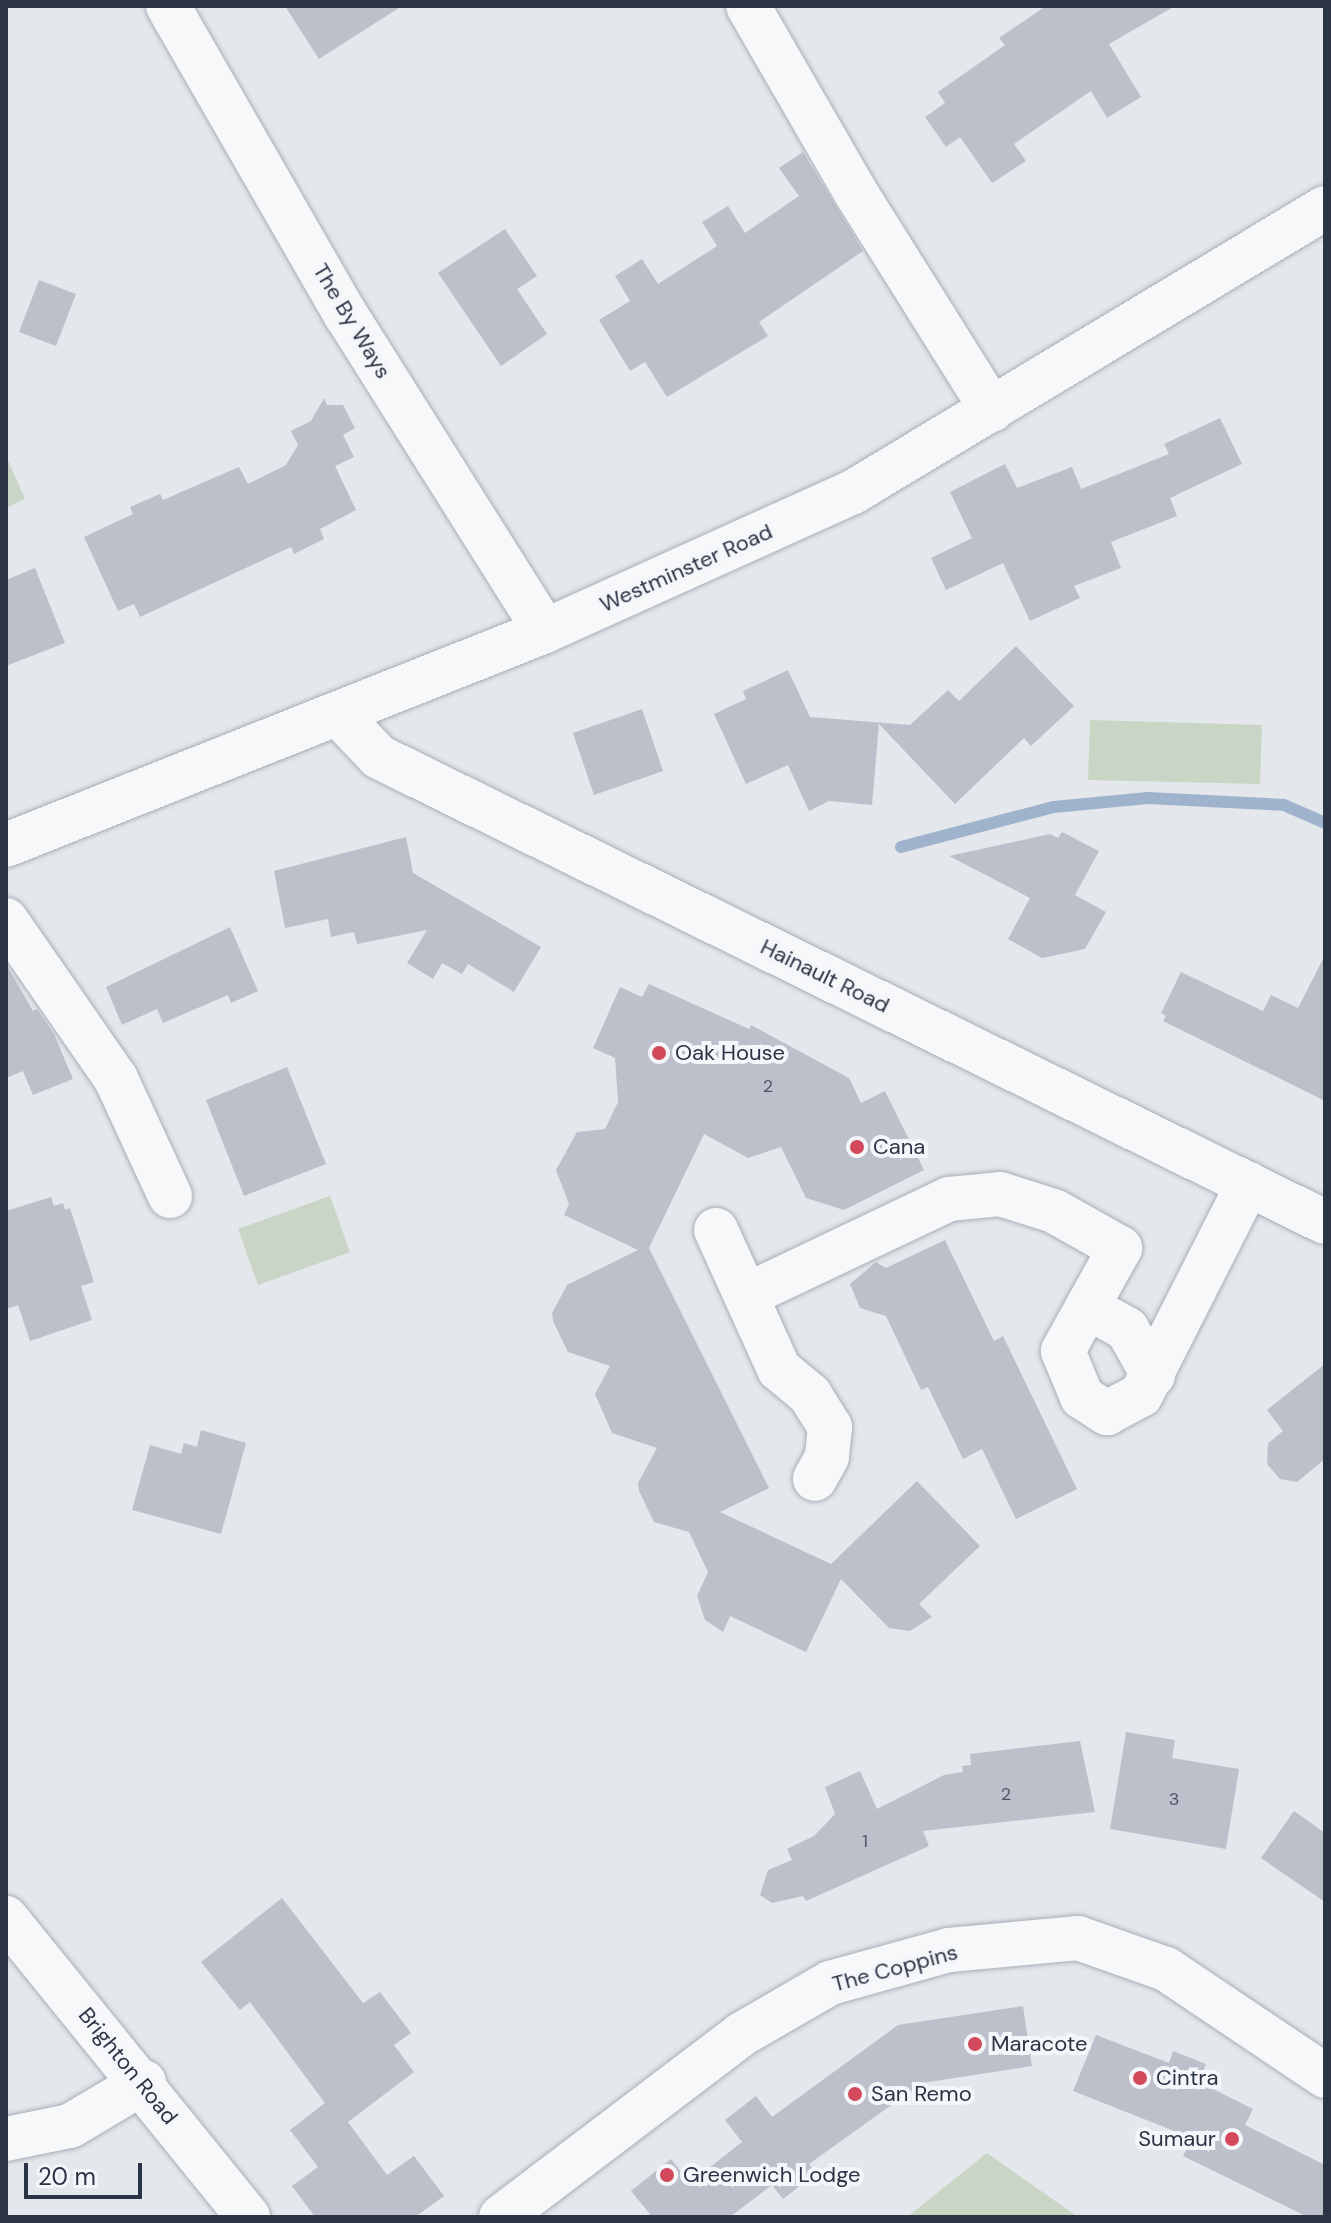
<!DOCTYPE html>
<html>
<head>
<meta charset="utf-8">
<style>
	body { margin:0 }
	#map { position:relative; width:1331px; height:2223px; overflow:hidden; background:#e4e7ec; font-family:"DM Sans",sans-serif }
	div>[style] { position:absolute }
	.green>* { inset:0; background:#c9d6c5 }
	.stream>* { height:12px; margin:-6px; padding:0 6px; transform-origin:6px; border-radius:6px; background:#9fb4cc }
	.building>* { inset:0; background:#bbc0ca }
	.roads { filter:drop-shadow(0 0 2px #a9aeb7) drop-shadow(0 0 2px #a9aeb7) }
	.minor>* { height:44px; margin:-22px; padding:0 22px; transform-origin:22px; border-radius:22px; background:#f7f8fa }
	.dots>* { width:22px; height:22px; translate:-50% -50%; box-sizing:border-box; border:4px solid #f4f6f9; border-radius:50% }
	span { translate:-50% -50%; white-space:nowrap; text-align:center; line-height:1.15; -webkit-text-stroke:8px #f4f6f9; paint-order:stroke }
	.number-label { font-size:18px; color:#4f5766 }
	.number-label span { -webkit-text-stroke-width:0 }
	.street-label { font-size:22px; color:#2b3445 }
	.poi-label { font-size:22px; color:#2b3445 }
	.left { translate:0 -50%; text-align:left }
	.right { translate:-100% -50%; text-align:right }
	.frame { position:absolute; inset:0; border:8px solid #2b3445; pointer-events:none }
	.scale { position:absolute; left:24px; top:2163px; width:118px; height:36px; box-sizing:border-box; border:4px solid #2b3445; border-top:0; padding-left:10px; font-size:24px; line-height:28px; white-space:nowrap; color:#2b3445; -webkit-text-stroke:6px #f4f6f9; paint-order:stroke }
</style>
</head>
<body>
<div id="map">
	<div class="green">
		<i style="clip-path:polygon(6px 456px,25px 499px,6px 508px)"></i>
		<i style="clip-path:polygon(1090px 720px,1262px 725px,1260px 784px,1088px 780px)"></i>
		<i style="clip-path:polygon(330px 1196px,350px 1252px,258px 1285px,238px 1229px)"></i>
		<i style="clip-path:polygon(987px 2153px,1078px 2217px,907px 2217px)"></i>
	</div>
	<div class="stream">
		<i style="left:901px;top:847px;width:158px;rotate:-14.7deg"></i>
		<i style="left:1054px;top:807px;width:94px;rotate:-5.5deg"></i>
		<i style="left:1148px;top:798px;width:136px;rotate:2.9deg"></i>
		<i style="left:1284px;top:805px;width:45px;rotate:23.7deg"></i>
	</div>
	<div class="building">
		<i style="clip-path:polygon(285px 6px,402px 6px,319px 59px)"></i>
		<i style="clip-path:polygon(1046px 6px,1175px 6px,1109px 44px,1141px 97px,1107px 118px,1091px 91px,1014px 144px,1026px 161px,992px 183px,960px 137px,946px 147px,925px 117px,945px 103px,938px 92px,1005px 45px,999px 38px)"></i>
		<i style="clip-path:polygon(803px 152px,863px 251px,759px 322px,768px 336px,667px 397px,645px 362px,630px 371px,599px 320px,630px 301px,615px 276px,642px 259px,658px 284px,717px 246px,702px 222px,728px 206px,745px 233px,799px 196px,779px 168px)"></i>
		<i style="clip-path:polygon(505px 229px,537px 276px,517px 289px,547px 334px,501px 366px,438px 273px)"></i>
		<i style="clip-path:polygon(39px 280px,76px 294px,56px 346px,19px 332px)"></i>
		<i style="clip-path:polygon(324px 398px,327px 405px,343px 405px,355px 428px,343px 435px,354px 457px,335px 466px,356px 510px,320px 529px,324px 539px,294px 554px,291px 547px,140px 617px,134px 604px,118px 611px,84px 537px,133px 514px,130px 507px,160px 494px,163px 500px,239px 467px,248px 484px,286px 465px,298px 445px,291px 431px,311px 421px)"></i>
		<i style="clip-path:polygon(1220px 418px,1242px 464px,1170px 498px,1177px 516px,1111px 542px,1121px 568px,1074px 586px,1080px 598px,1030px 621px,1003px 563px,946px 590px,931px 558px,972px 538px,950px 492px,1005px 464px,1017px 488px,1072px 467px,1081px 489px,1169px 454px,1164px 444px)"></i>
		<i style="clip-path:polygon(35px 568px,65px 643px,6px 666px,6px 580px)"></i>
		<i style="clip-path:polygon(1016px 646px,1074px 706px,1031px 746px,1024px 738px,955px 804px,879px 724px,872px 805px,829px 801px,809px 811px,788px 765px,746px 784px,714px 714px,746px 699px,743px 691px,788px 670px,810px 717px,910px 725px,948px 690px,959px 701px)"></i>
		<i style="clip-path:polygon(642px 709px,663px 771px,594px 795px,573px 733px)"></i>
		<i style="clip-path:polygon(1062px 832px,1099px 851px,1075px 895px,1106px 912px,1085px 949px,1042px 958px,1008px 939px,1030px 898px,949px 856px,1050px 834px,1058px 838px)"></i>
		<i style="clip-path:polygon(406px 837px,413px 873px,541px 947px,514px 992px,468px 964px,462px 974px,442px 963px,433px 979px,407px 963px,427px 930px,357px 944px,354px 932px,331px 937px,328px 919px,285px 928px,274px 871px)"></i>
		<i style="clip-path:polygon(230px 927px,258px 991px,231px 1003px,228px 995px,163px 1023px,157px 1009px,122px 1025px,106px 987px)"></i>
		<i style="clip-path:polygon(1325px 955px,1325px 1101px,1163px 1021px,1166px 1016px,1161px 1013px,1181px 972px,1263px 1011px,1271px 995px,1298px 1008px)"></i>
		<i style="clip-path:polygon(6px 964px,33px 1011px,37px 1009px,54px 1034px,73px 1079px,33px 1095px,23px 1071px,6px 1078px)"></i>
		<i style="clip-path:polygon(649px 984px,749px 1029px,751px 1025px,849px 1078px,861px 1103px,885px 1091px,924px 1170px,844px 1210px,806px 1198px,781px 1147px,748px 1158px,704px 1134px,649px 1248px,769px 1488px,720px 1512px,831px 1564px,917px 1481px,980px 1546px,919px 1604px,932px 1617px,910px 1631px,889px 1628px,841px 1579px,806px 1652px,730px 1616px,723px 1632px,705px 1620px,697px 1596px,708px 1572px,689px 1532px,654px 1522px,639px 1491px,638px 1483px,657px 1448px,612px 1433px,595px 1394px,610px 1366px,568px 1352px,553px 1321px,552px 1313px,567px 1285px,638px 1250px,564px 1215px,569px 1204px,556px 1170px,577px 1132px,605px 1129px,618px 1102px,615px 1058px,593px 1048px,620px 987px,642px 997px)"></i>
		<i style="clip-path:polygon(287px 1067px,326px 1164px,244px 1196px,206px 1100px)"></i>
		<i style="clip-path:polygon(51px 1197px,54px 1206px,63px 1203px,65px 1210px,70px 1208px,94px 1282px,81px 1286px,92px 1320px,30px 1341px,18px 1305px,6px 1309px,6px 1211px)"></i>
		<i style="clip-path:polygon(945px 1240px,994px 1341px,1003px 1336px,1077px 1489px,1016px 1519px,982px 1449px,963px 1459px,928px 1387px,921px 1390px,886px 1316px,860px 1308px,850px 1284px,876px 1262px,886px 1268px)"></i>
		<i style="clip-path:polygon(1325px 1364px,1325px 1459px,1297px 1482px,1280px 1479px,1267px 1464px,1268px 1443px,1283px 1431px,1267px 1410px)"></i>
		<i style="clip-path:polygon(201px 1430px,246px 1443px,221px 1534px,132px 1510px,150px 1445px,181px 1454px,184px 1443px,197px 1447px)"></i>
		<i style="clip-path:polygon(1126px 1732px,1175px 1740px,1172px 1758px,1239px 1769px,1226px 1849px,1110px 1829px)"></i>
		<i style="clip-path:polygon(1080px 1741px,1095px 1812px,923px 1831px,929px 1846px,806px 1901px,803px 1896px,772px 1903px,760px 1895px,768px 1870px,792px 1860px,787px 1849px,814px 1836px,835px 1814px,825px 1787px,860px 1771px,877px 1809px,944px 1775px,963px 1772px,962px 1766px,971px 1765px,970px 1754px)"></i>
		<i style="clip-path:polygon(1294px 1811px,1325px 1833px,1325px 1902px,1261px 1858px)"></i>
		<i style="clip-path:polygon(282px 1898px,363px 2003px,380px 1992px,411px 2033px,394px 2045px,414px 2072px,348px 2122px,387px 2175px,414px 2156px,444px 2196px,415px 2217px,315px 2217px,292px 2186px,318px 2167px,290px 2130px,325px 2103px,250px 2002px,240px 2010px,201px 1962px)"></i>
		<i style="clip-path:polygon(1023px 2006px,1032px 2066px,922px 2083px,809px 2164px,816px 2173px,783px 2199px,772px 2185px,730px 2217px,646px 2217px,650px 2214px,631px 2191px,671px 2159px,690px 2183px,742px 2142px,725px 2120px,756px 2096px,772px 2117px,898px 2025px)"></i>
		<i style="clip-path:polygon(1096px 2035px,1169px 2063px,1173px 2051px,1206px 2064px,1199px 2082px,1253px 2109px,1245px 2125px,1325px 2165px,1325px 2217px,1308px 2217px,1183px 2156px,1192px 2138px,1073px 2091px)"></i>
	</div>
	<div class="roads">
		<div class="minor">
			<i style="left:168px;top:6px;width:357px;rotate:60.1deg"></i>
			<i style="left:346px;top:315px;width:373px;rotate:57.8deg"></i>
			<i style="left:748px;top:6px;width:216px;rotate:60deg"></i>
			<i style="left:856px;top:193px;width:256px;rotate:57.9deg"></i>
			<i style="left:338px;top:714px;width:59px;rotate:46.4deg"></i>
			<i style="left:379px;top:757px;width:1054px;rotate:26.18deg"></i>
			<i style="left:6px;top:845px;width:580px;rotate:-21.65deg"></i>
			<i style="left:545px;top:631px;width:338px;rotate:-24.3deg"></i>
			<i style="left:853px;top:492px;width:551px;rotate:-31.04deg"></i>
			<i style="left:6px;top:920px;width:193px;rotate:55.3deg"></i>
			<i style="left:116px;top:1079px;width:129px;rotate:65.2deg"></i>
			<i style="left:716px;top:1230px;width:153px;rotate:65.6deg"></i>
			<i style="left:779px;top:1369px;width:40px;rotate:40deg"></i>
			<i style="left:810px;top:1395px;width:38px;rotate:58deg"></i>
			<i style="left:830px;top:1427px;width:30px;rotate:96deg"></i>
			<i style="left:827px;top:1457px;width:25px;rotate:119deg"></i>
			<i style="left:747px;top:1295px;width:224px;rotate:-25.4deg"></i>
			<i style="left:949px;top:1199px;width:51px;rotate:-5.6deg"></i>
			<i style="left:1000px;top:1194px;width:57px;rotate:17.5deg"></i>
			<i style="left:1054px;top:1211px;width:76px;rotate:29.3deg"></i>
			<i style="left:1120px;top:1248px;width:118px;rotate:119deg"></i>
			<i style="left:1063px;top:1351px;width:50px;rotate:67.6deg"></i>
			<i style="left:1082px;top:1397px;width:30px;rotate:33deg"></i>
			<i style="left:1107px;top:1413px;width:38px;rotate:-28deg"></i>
			<i style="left:1141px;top:1395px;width:237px;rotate:-63.1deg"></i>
			<i style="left:1087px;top:1307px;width:46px;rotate:28.8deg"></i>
			<i style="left:1127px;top:1329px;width:53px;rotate:60.5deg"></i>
			<i style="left:6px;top:1918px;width:385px;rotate:51deg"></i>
			<i style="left:6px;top:2139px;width:65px;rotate:-11.5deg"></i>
			<i style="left:70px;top:2126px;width:86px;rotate:-30.7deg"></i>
			<i style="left:501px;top:2217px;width:303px;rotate:-37.2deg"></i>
			<i style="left:742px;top:2034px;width:102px;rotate:-30.1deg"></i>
			<i style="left:830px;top:1983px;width:123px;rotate:-15.5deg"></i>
			<i style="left:949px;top:1950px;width:130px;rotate:-5.3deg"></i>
			<i style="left:1078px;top:1938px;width:93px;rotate:19.4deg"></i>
			<i style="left:1166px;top:1969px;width:192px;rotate:33.9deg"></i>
		</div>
	</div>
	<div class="dots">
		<i style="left:659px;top:1053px;background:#d1495b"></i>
		<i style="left:857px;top:1147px;background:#d1495b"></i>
		<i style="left:975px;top:2044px;background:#d1495b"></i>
		<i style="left:1140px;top:2078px;background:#d1495b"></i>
		<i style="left:855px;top:2094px;background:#d1495b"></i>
		<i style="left:1232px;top:2139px;background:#d1495b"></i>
		<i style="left:667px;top:2175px;background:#d1495b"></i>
	</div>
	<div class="number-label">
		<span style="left:768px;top:1086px">2</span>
		<span style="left:1006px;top:1794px">2</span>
		<span style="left:1174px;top:1799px">3</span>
		<span style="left:865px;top:1841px">1</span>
	</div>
	<div class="street-label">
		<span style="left:352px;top:321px;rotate:59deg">The By Ways</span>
		<span style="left:686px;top:568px;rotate:-24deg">Westminster Road</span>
		<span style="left:825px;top:976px;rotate:26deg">Hainault Road</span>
		<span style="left:895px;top:1968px;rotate:-15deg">The Coppins</span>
		<span style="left:128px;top:2066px;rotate:51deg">Brighton Road</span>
	</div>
	<div class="poi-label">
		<span class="left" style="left:675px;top:1053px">Oak House</span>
		<span class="left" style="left:873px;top:1147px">Cana</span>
		<span class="left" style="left:991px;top:2044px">Maracote</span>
		<span class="left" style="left:1156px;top:2078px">Cintra</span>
		<span class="left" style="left:871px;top:2094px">San Remo</span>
		<span class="right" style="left:1216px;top:2139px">Sumaur</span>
		<span class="left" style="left:683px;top:2175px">Greenwich Lodge</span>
	</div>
	<div class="frame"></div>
	<div class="scale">20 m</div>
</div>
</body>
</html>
